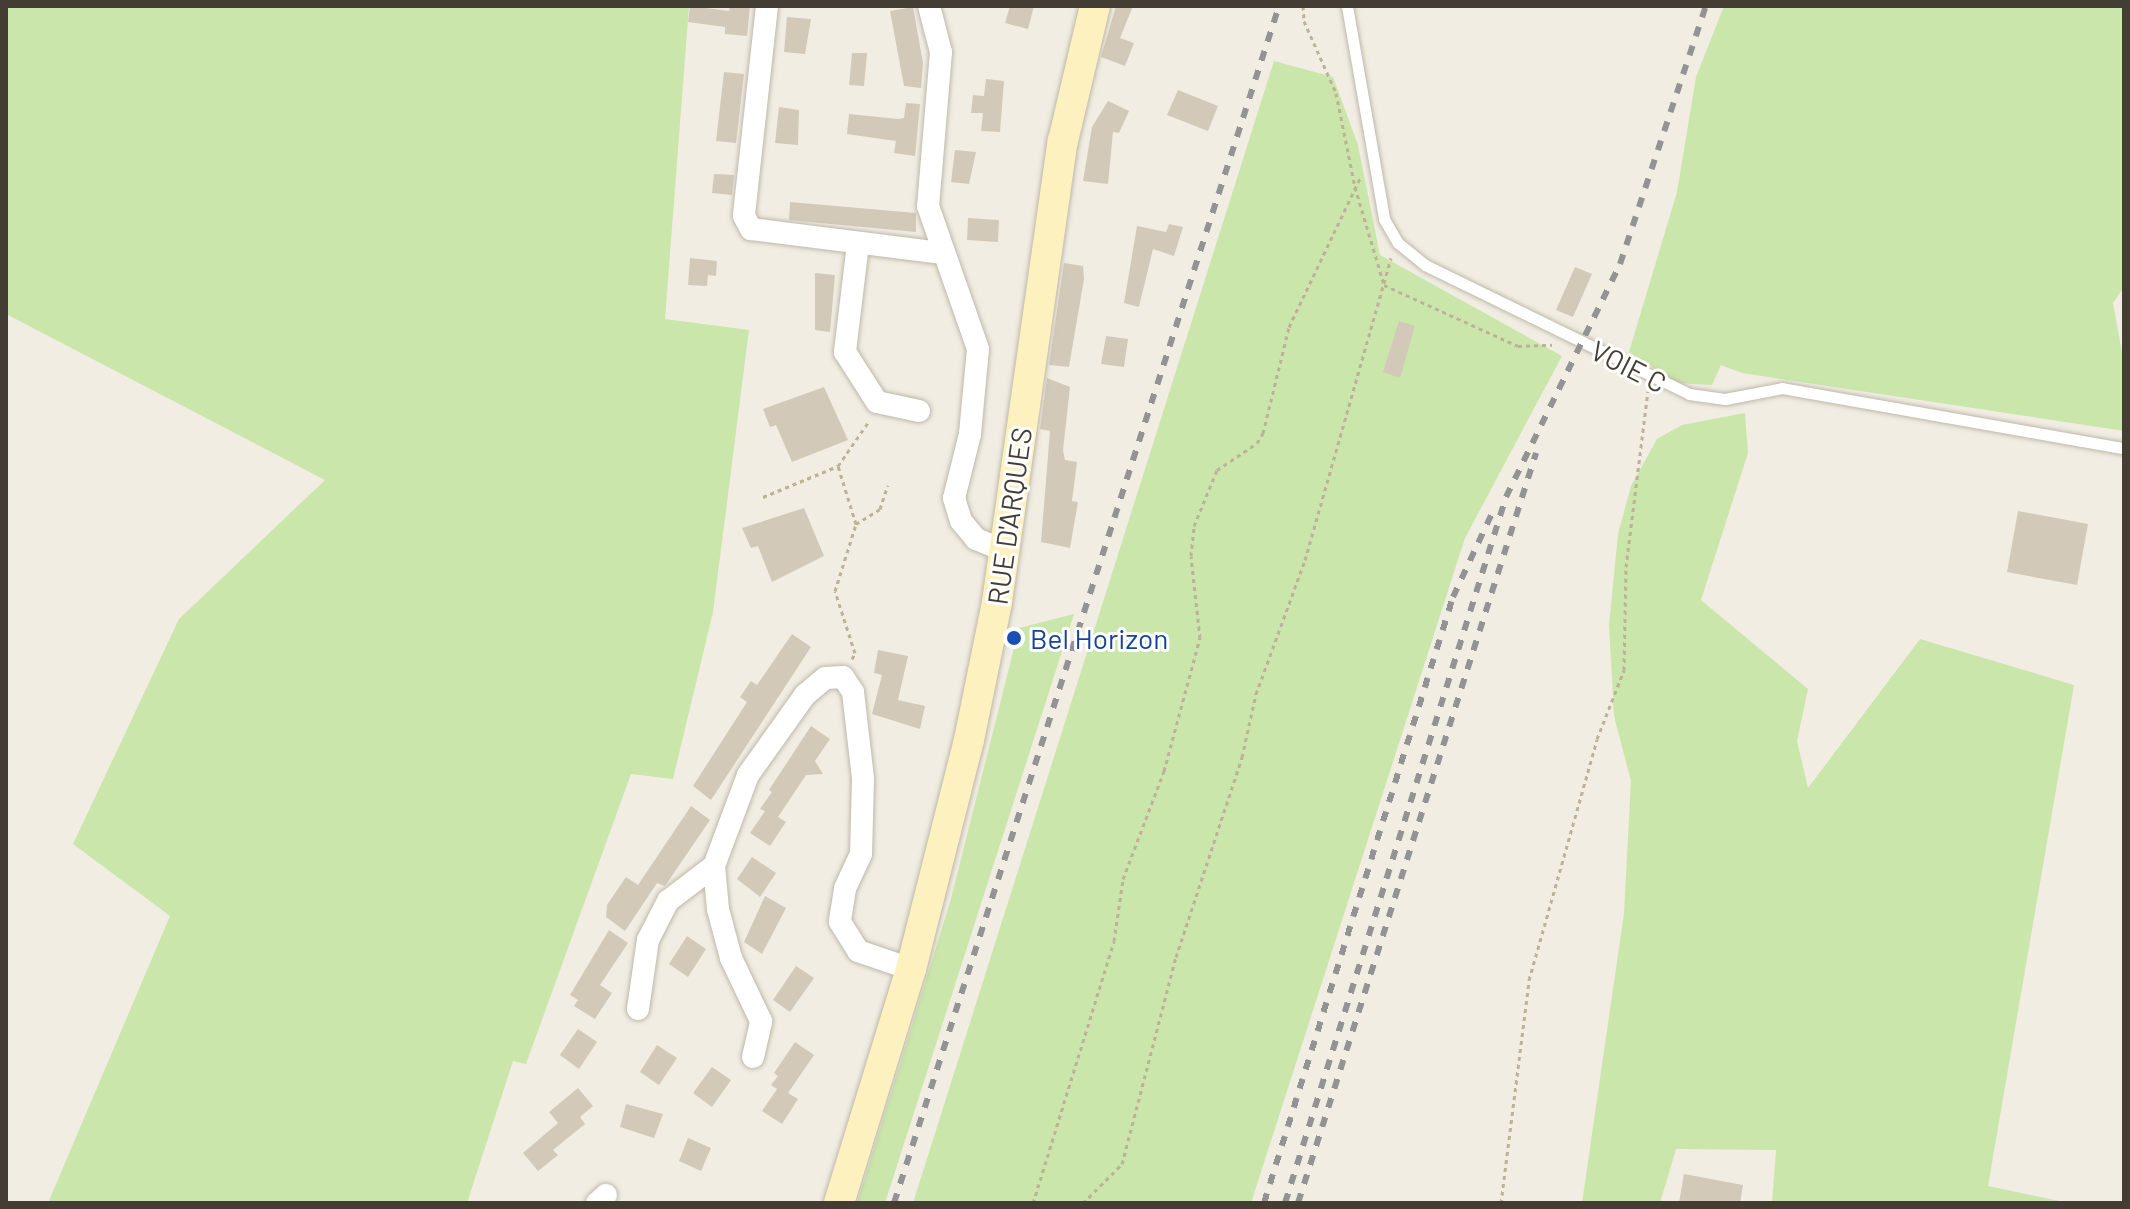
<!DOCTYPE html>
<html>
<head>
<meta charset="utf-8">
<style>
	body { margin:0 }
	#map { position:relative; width:2130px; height:1209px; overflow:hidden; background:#f1ede3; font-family:Barlow,sans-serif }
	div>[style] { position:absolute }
	.green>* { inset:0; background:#cae6ab }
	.building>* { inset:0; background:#d3c9b8 }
	.path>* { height:3px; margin-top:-1.5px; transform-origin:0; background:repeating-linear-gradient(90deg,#beb197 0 4px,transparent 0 8px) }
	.roads { filter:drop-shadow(0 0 2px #bfb8a9) drop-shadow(0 0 2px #bfb8a9) }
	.lane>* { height:11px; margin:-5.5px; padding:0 5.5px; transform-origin:5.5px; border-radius:5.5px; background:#fff }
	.street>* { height:22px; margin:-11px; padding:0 11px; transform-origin:11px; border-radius:11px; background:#fff }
	.secondary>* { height:30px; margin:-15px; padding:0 15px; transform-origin:15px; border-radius:15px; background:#fef1c0 }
	.rail>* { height:6px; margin-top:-3px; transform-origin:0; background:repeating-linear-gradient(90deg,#939393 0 10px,transparent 0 20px) }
	.dots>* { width:22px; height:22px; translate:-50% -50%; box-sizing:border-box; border:4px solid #fff; border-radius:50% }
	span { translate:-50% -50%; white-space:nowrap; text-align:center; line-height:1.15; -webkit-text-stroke:6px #fff; paint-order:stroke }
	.street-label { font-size:28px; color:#433d33 }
	.transit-label { font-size:28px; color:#164399 }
	.left { translate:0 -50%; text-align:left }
	.frame { position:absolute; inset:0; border:8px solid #433d33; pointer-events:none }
</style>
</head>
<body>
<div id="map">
	<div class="green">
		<i style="clip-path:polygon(6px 6px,689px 6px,665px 319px,749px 330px,713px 612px,673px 779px,631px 774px,526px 1064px,513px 1061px,467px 1203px,48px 1203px,170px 916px,73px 844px,179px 619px,325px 480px,6px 314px)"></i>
		<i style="clip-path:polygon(1724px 6px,2124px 6px,2124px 287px,2113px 303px,2124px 364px,2124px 431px,1742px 373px,1721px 365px,1712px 385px,1678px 383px,1629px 352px,1677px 192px,1696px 77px)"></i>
		<i style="clip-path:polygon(1274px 61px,1333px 77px,1358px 145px,1380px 255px,1562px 356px,1465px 538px,1251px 1203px,913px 1203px)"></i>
		<i style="clip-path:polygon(1745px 413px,1748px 453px,1701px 600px,1808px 689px,1797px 741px,1808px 788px,1920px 639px,2074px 685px,1988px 1186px,2069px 1203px,1772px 1203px,1776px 1150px,1676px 1149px,1660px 1203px,1582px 1203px,1624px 913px,1631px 781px,1614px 716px,1609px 625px,1618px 534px,1631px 486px,1657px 439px,1682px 425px)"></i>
		<i style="clip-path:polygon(1074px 614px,885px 1203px,857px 1203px,951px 899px,1019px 628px)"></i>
	</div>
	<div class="building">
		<i style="clip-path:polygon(690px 6px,729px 11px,730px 6px,750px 6px,747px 36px,725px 34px,725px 27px,688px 22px)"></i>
		<i style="clip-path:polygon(1010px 6px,1034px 6px,1028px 29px,1005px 23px)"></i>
		<i style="clip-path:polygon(1116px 6px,1133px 6px,1120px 38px,1134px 43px,1125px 66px,1101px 57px)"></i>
		<i style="clip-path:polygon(913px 7px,923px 63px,921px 88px,904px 86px,890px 11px)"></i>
		<i style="clip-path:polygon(787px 17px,811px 19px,805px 54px,784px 52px)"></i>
		<i style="clip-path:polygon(852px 53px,867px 53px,864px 86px,849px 85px)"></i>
		<i style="clip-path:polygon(724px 72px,744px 74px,736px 143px,716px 141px)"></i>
		<i style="clip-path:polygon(986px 79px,1004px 81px,1000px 132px,981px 131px,983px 113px,971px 113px,973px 95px,984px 96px)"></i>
		<i style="clip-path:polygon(1178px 90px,1218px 106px,1208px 131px,1167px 115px)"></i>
		<i style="clip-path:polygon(1108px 101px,1129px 111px,1119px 133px,1113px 132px,1108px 184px,1083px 181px,1092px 127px)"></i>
		<i style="clip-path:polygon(906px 103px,920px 104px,915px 156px,894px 153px,896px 141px,847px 134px,849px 114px,898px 119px,904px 118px)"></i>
		<i style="clip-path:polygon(779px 107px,799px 110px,798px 145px,775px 143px)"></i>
		<i style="clip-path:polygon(955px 150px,976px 152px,969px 184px,951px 182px)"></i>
		<i style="clip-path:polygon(714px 174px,734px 175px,732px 195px,712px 193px)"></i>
		<i style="clip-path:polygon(790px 202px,916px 213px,916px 232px,789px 220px)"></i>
		<i style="clip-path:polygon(968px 218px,999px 220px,998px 242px,967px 240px)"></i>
		<i style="clip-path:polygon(1169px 224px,1183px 227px,1174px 256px,1153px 249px,1139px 307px,1124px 303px,1137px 226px,1166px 232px)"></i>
		<i style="clip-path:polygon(690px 258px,717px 261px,716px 276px,708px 275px,707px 286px,688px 285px)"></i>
		<i style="clip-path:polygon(1064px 263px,1083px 266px,1084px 279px,1069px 367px,1049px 365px)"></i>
		<i style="clip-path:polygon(1575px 267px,1592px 274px,1573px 317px,1556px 310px)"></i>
		<i style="clip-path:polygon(815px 273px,835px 275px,830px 332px,815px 330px)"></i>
		<i style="clip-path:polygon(1399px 321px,1415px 326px,1400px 378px,1383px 372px)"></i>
		<i style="clip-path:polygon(1106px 336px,1128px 339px,1124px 367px,1101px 364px)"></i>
		<i style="clip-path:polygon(1047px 378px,1070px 387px,1063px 450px,1065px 460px,1077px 462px,1072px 501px,1078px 502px,1070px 548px,1041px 542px,1050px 431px,1040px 429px)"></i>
		<i style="clip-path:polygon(824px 387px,848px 440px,792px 462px,776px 425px,770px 427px,763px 409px)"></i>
		<i style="clip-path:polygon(804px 508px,824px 556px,772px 582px,758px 546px,751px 548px,742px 528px)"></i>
		<i style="clip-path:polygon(2018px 511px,2088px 524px,2077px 585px,2007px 572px)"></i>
		<i style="clip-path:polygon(792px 634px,811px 647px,711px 800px,693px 786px,747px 702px,740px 697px,751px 681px,757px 685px)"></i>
		<i style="clip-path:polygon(878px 650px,908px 656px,898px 700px,925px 706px,920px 729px,872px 714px,882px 675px,874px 673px)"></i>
		<i style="clip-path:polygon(811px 726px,830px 739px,815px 761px,823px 774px,806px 775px,778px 817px,786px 822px,770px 846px,750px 833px,765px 811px,760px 809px,772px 792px,769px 790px)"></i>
		<i style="clip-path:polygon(691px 806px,710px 820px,665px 886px,657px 883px,625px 931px,606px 917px,607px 905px,626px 877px,638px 885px)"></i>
		<i style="clip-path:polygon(752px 857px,776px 873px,760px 897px,737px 879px)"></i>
		<i style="clip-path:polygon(765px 896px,786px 908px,762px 954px,744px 942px)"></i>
		<i style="clip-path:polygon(609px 930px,628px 943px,600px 985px,612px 993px,595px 1019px,574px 1006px,578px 1000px,570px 995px)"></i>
		<i style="clip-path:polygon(687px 936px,706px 949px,688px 977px,669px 964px)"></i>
		<i style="clip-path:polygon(796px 966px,814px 978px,790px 1012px,773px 1000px)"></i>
		<i style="clip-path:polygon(578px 1029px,597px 1042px,579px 1069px,560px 1055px)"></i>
		<i style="clip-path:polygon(795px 1042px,814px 1055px,788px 1093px,798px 1099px,782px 1124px,762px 1111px,777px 1089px,771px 1085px,778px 1076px,774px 1073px)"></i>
		<i style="clip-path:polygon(657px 1045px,677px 1058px,659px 1085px,640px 1072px)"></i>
		<i style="clip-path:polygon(712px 1067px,731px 1080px,712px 1107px,693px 1093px)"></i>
		<i style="clip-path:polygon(578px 1088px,593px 1106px,580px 1117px,585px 1124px,553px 1150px,558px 1155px,538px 1171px,523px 1153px,558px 1123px,549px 1112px)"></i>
		<i style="clip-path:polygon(626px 1104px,663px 1114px,654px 1138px,620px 1127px)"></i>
		<i style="clip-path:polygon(688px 1138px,711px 1148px,701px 1171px,679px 1161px)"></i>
		<i style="clip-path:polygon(1684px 1174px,1743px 1185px,1740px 1203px,1679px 1203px)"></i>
	</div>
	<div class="path">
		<i style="left:1303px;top:6px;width:15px;rotate:86deg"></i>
		<i style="left:1304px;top:21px;width:79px;rotate:66deg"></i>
		<i style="left:1336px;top:93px;width:96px;rotate:78.6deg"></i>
		<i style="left:1355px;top:187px;width:102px;rotate:73.5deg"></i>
		<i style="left:1384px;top:285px;width:147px;rotate:24.5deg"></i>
		<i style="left:1518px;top:346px;width:34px;rotate:-2deg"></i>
		<i style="left:763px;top:497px;width:81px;rotate:-22.5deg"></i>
		<i style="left:856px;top:524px;width:61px;rotate:-107.2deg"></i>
		<i style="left:838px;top:466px;width:55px;rotate:-55.4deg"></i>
		<i style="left:852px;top:659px;width:7px;rotate:-63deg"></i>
		<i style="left:855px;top:653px;width:65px;rotate:-107.9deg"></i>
		<i style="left:835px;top:591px;width:70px;rotate:-72.6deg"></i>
		<i style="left:856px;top:524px;width:28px;rotate:-32deg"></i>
		<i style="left:880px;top:509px;width:25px;rotate:-72deg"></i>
		<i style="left:1033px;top:1203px;width:274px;rotate:-72.8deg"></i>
		<i style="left:1114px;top:941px;width:63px;rotate:-81.7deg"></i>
		<i style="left:1123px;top:879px;width:116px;rotate:-69.2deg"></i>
		<i style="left:1164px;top:771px;width:138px;rotate:-74.9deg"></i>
		<i style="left:1200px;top:638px;width:82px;rotate:-96.3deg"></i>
		<i style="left:1191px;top:556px;width:30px;rotate:-84deg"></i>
		<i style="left:1194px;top:526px;width:61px;rotate:-67.7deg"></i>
		<i style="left:1217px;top:470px;width:48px;rotate:-34deg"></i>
		<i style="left:1257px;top:443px;width:12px;rotate:-59deg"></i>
		<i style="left:1263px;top:433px;width:109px;rotate:-76.2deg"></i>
		<i style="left:1289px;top:327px;width:165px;rotate:-64.5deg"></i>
		<i style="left:1083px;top:1203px;width:55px;rotate:-45deg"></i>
		<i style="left:1122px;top:1164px;width:214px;rotate:-75.4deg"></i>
		<i style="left:1176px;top:957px;width:211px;rotate:-71.7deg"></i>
		<i style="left:1242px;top:757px;width:65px;rotate:-77.5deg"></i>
		<i style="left:1256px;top:694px;width:143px;rotate:-69.9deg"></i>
		<i style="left:1305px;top:560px;width:314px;rotate:-74.1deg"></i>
		<i style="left:1501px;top:1203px;width:225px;rotate:-82.8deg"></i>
		<i style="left:1529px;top:980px;width:250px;rotate:-74.2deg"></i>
		<i style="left:1597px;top:739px;width:74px;rotate:-68.6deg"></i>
		<i style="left:1624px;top:670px;width:103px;rotate:-88.9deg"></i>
		<i style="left:1626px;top:567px;width:177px;rotate:-82.9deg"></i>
	</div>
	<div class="roads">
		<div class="lane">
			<i style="left:1347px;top:6px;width:216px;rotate:80.1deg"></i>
			<i style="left:1384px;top:219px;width:28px;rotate:60deg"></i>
			<i style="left:1398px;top:243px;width:35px;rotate:39deg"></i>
			<i style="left:1425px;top:265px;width:294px;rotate:26deg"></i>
			<i style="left:1689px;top:394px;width:36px;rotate:8deg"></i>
			<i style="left:1725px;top:399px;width:58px;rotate:-10.9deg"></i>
			<i style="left:1782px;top:388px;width:347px;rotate:10deg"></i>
		</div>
		<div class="street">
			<i style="left:767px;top:6px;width:211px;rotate:96.3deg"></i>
			<i style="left:744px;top:216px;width:15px;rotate:62deg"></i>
			<i style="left:751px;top:229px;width:192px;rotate:7.2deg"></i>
			<i style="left:929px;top:6px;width:48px;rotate:75.4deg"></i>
			<i style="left:941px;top:52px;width:155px;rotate:94.8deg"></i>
			<i style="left:928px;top:206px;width:151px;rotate:70.7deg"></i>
			<i style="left:978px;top:349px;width:85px;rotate:95.4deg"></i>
			<i style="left:970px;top:434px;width:66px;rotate:104deg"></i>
			<i style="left:954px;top:498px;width:24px;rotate:73deg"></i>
			<i style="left:961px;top:521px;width:23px;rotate:50deg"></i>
			<i style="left:976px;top:539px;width:31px;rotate:22deg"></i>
			<i style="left:858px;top:244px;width:109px;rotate:96.9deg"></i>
			<i style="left:845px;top:352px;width:59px;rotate:57.4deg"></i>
			<i style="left:877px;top:402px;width:43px;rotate:12.1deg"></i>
			<i style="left:638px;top:1009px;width:70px;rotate:-81.8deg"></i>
			<i style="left:648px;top:940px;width:44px;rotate:-62.9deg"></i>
			<i style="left:668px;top:901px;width:58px;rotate:-37.3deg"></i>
			<i style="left:753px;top:1057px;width:37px;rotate:-77deg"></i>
			<i style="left:761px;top:1021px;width:70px;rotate:-115.5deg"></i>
			<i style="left:731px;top:958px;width:51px;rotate:-104.9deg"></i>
			<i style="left:718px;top:909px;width:43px;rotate:-95.3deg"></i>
			<i style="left:714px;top:866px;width:97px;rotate:-69.5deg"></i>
			<i style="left:748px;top:775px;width:98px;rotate:-54.5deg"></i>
			<i style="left:805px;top:695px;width:26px;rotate:-40deg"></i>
			<i style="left:825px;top:678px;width:18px;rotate:-3deg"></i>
			<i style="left:843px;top:677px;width:18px;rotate:56deg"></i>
			<i style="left:853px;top:692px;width:88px;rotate:83.4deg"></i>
			<i style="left:863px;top:779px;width:75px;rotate:91.5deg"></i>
			<i style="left:861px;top:854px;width:38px;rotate:115deg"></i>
			<i style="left:845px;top:889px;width:33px;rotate:99deg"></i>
			<i style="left:840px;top:922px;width:34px;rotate:58deg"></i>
			<i style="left:858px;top:951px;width:56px;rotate:18.8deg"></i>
			<i style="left:597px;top:1203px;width:12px;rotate:-42deg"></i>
		</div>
		<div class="secondary">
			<i style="left:839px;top:1203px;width:245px;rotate:-72.9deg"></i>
			<i style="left:911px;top:969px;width:236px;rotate:-75.8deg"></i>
			<i style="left:969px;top:740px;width:141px;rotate:-78.5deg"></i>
			<i style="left:997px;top:602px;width:466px;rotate:-81.9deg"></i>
			<i style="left:1063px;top:141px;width:139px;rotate:-76.7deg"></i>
		</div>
	</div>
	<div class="rail">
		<i style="left:894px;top:1203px;width:1257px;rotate:-72.17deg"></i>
		<i style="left:1264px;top:1203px;width:635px;rotate:-72.68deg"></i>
		<i style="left:1453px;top:597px;width:97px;rotate:-65deg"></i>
		<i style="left:1285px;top:1203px;width:740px;rotate:-72.62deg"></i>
		<i style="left:1506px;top:497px;width:259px;rotate:-63.9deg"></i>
		<i style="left:1620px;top:264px;width:272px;rotate:-71.6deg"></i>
		<i style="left:1298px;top:1203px;width:787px;rotate:-72.39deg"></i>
	</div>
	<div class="dots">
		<i style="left:1014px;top:638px;background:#1a4fb4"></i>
	</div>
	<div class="street-label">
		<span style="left:1629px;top:366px;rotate:27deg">VOIE C</span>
		<span style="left:1009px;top:516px;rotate:-82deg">RUE D'ARQUES</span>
	</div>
	<div class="transit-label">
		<span class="left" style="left:1030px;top:638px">Bel Horizon</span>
	</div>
	<div class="frame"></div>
</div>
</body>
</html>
